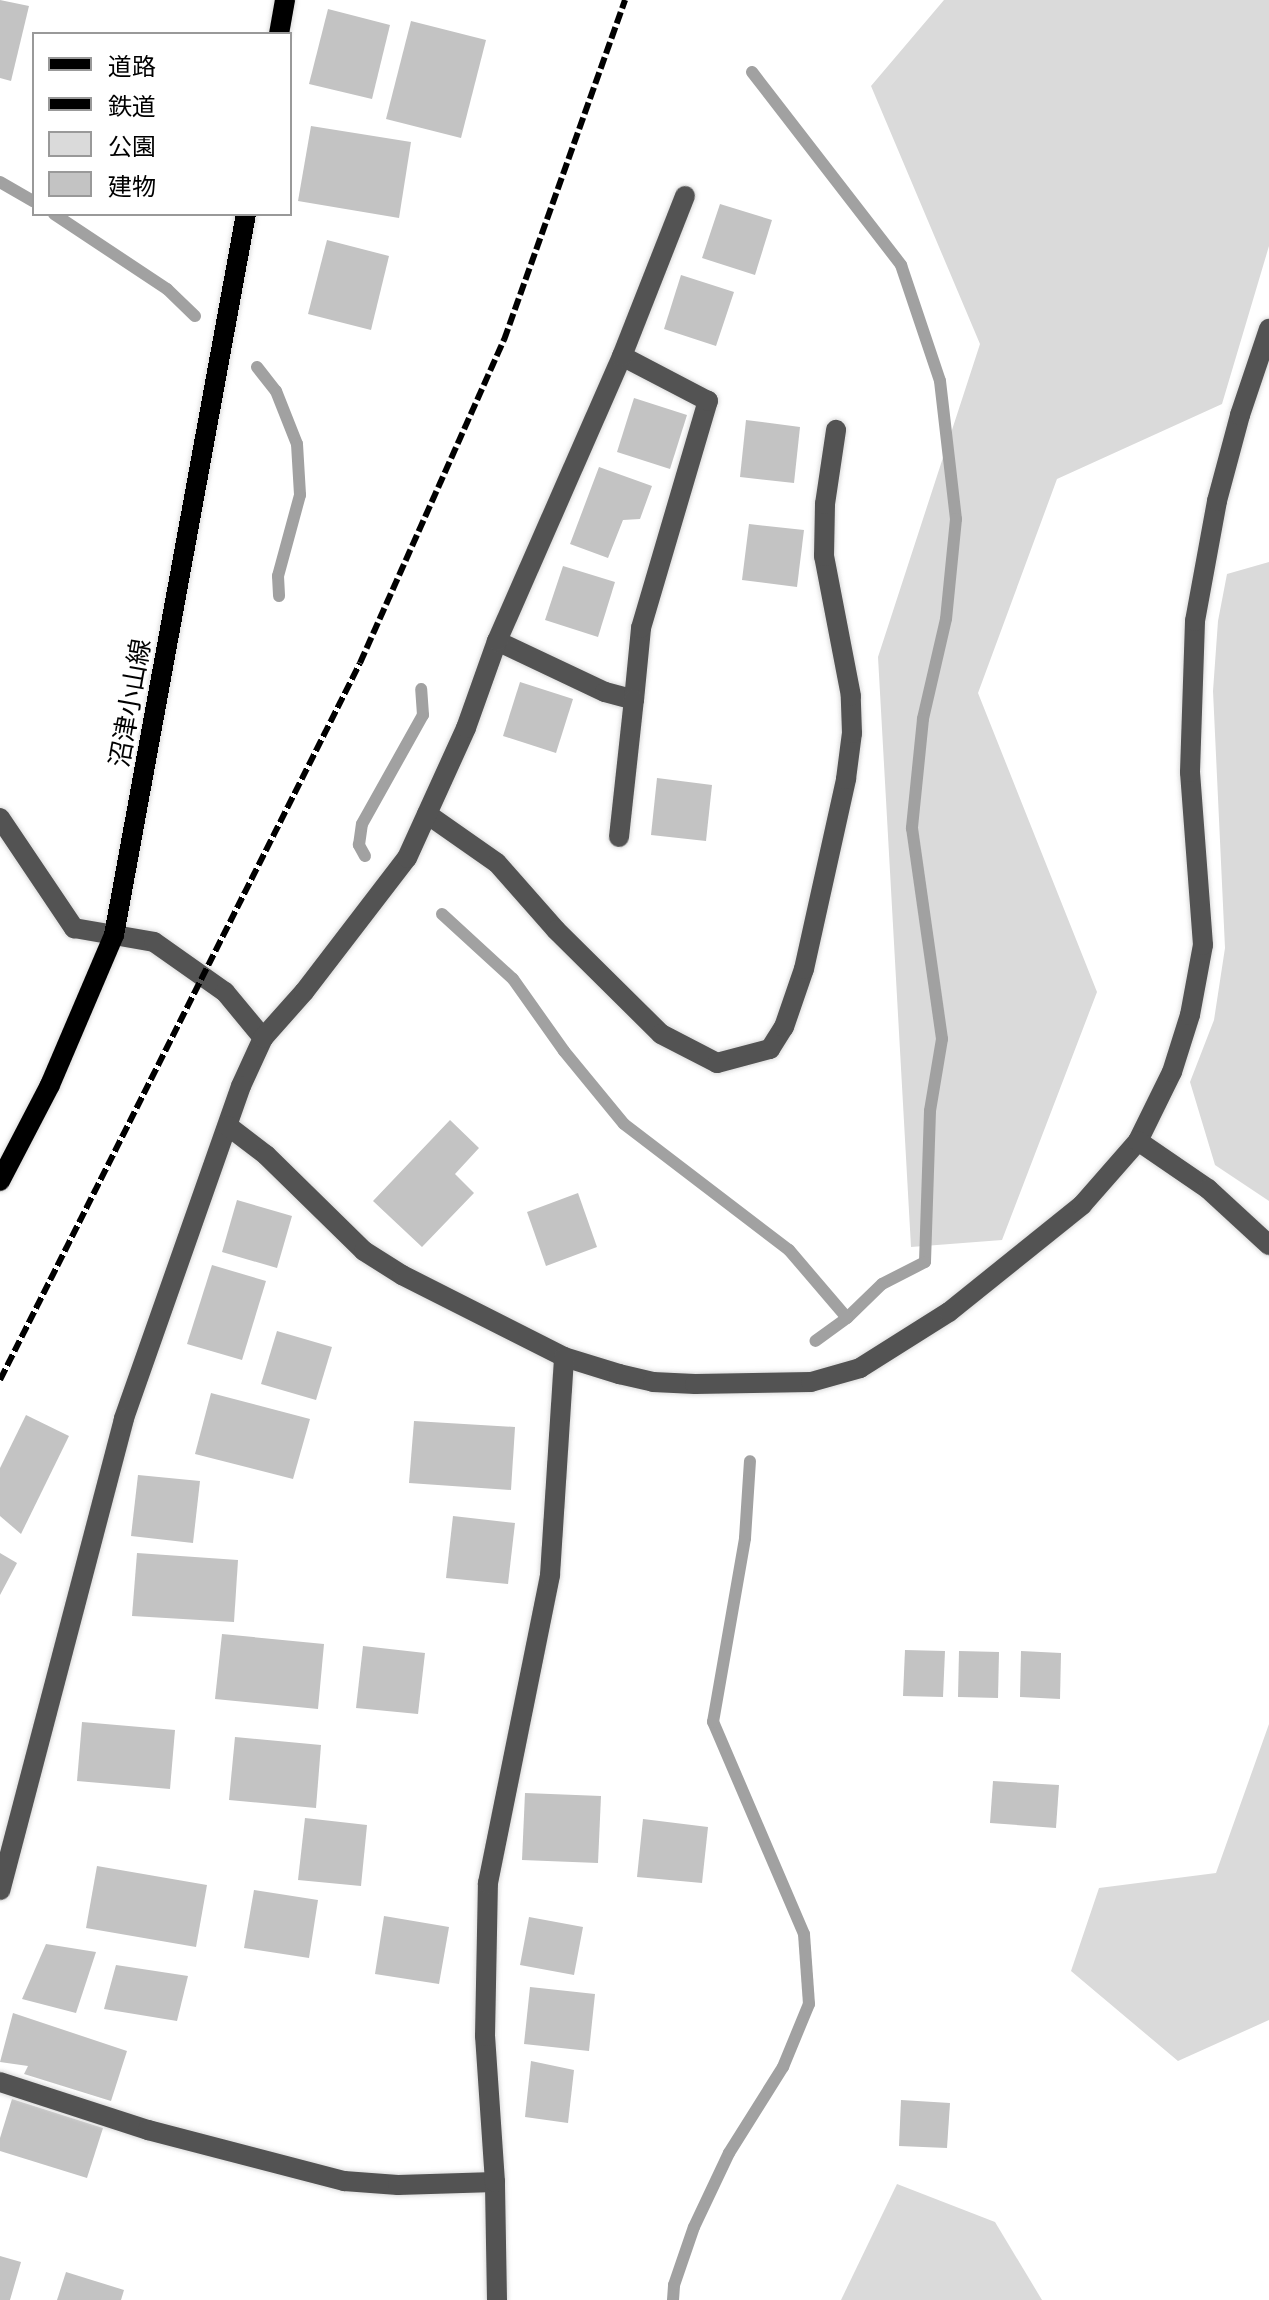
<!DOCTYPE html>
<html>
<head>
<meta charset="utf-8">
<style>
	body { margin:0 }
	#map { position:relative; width:1269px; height:2300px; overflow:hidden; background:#fff; font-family:"Archivo Narrow","Noto Sans JP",sans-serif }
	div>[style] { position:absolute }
	.green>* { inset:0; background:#dadada }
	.stream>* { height:12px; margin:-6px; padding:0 6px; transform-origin:6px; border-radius:6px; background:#a1a1a1 }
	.building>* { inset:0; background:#c3c3c3 }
	.roads { filter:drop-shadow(0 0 2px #dbdbdb) drop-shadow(0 0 2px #dbdbdb) }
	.minor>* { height:20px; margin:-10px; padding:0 10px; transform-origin:10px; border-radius:10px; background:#535353 }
	.major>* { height:20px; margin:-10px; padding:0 10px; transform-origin:10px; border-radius:10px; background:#000 }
	.rail>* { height:6px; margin-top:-3px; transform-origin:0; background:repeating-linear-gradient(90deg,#000 0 12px,transparent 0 16px) }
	span { translate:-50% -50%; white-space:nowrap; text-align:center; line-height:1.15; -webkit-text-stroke:6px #fff; paint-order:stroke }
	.street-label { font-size:26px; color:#000 }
	.legend { position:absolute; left:32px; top:32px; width:260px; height:184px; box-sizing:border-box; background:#fff; border:2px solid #999; margin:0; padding:10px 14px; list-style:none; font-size:24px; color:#000 }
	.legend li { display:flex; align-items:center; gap:16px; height:40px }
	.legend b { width:40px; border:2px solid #999 }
</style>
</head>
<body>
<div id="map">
	<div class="green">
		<i style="clip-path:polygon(944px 0,1269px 0,1269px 246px,1222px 404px,1057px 479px,978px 693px,1097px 992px,1002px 1240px,911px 1247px,878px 657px,980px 344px,871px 86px)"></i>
		<i style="clip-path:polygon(1269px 562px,1269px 1201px,1215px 1165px,1190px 1082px,1214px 1020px,1225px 948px,1213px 691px,1218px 621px,1227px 574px)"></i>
		<i style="clip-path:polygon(1269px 1724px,1269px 2020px,1178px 2061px,1071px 1971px,1099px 1888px,1216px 1873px)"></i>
		<i style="clip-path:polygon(897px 2184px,995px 2222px,1042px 2300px,841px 2300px)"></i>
	</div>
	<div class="stream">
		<i style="left:752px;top:72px;width:244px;rotate:52.3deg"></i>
		<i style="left:901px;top:265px;width:122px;rotate:71.4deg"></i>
		<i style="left:940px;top:381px;width:139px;rotate:83.4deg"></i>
		<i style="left:956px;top:519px;width:100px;rotate:95.7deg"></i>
		<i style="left:946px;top:619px;width:103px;rotate:103deg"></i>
		<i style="left:923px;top:719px;width:110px;rotate:95.8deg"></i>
		<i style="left:912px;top:828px;width:213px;rotate:81.9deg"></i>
		<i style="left:942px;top:1039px;width:73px;rotate:99.5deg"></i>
		<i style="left:930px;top:1111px;width:151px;rotate:91.9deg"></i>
		<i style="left:925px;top:1262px;width:48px;rotate:152.9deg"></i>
		<i style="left:882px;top:1284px;width:49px;rotate:135.8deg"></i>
		<i style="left:847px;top:1318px;width:39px;rotate:144deg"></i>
		<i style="left:0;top:182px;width:39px;rotate:30deg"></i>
		<i style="left:54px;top:214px;width:136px;rotate:33.6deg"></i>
		<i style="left:167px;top:289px;width:39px;rotate:44deg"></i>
		<i style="left:257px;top:367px;width:31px;rotate:52deg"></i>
		<i style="left:276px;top:391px;width:57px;rotate:68.4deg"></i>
		<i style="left:297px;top:444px;width:51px;rotate:86.6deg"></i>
		<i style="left:300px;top:495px;width:84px;rotate:105.2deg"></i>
		<i style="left:278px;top:576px;width:20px;rotate:87deg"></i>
		<i style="left:365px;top:856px;width:13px;rotate:-119deg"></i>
		<i style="left:359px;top:845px;width:21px;rotate:-82deg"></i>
		<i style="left:362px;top:824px;width:125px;rotate:-60.8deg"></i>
		<i style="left:423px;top:715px;width:26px;rotate:-94deg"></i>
		<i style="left:442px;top:914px;width:96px;rotate:42.5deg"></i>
		<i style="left:513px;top:979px;width:88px;rotate:54.7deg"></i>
		<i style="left:564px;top:1051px;width:94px;rotate:50.6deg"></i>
		<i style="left:624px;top:1124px;width:208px;rotate:37.4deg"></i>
		<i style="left:789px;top:1250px;width:89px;rotate:49.5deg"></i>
		<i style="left:673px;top:2300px;width:15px;rotate:-86deg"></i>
		<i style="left:674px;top:2285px;width:61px;rotate:-71deg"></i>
		<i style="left:694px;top:2227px;width:82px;rotate:-64.7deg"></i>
		<i style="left:729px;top:2153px;width:102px;rotate:-57.9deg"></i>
		<i style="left:783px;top:2067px;width:68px;rotate:-67.6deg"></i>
		<i style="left:809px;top:2004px;width:70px;rotate:-94.1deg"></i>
		<i style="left:804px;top:1934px;width:231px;rotate:-113.2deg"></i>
		<i style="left:713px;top:1722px;width:187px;rotate:-80.1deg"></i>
		<i style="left:745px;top:1538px;width:77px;rotate:-86.3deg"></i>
	</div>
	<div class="building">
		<i style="clip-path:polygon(0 0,29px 6px,11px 81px,0 78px)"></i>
		<i style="clip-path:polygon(328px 9px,390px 25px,372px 99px,309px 84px)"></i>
		<i style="clip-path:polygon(411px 21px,486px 40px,461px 138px,386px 119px)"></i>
		<i style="clip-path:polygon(311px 126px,411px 142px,399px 218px,298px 201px)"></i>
		<i style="clip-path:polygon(720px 204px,772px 220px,755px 275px,702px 258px)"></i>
		<i style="clip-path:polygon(327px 240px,389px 256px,371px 330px,308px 314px)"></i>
		<i style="clip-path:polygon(681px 275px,734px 292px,716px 346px,664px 329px)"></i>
		<i style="clip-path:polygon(634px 398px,687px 415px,670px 469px,617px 452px)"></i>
		<i style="clip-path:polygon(746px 420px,800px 427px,794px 483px,740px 477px)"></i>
		<i style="clip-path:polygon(599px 467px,652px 486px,640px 519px,623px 520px,608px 558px,570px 544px)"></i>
		<i style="clip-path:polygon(749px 524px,804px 530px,797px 587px,742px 580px)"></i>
		<i style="clip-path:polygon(563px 566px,615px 582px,598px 637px,545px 620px)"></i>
		<i style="clip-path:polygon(520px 682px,573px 699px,556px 753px,503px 736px)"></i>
		<i style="clip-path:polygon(657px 778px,712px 785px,706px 841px,651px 835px)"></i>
		<i style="clip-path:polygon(450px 1120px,479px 1148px,455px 1174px,474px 1193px,422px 1247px,373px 1201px)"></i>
		<i style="clip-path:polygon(578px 1193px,597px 1247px,546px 1266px,527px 1212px)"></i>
		<i style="clip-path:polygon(237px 1200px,292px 1216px,277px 1268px,222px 1252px)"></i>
		<i style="clip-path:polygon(212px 1265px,266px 1281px,242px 1360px,187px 1344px)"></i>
		<i style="clip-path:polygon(277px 1331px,332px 1347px,316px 1400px,261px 1384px)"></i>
		<i style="clip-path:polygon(211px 1393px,310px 1419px,293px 1479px,195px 1454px)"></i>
		<i style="clip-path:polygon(26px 1415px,69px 1436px,21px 1534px,0 1516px,0 1468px)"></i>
		<i style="clip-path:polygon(414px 1421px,515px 1427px,511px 1490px,409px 1483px)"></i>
		<i style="clip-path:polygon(138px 1475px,200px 1481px,193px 1543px,131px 1536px)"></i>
		<i style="clip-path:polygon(453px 1516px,515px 1523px,508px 1584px,446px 1578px)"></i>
		<i style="clip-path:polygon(0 1553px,17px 1563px,0 1595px)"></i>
		<i style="clip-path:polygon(137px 1553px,238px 1560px,234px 1622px,132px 1616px)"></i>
		<i style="clip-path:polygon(222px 1634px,324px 1644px,318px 1709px,215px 1699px)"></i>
		<i style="clip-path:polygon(363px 1646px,425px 1653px,418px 1714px,356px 1708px)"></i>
		<i style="clip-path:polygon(905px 1650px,945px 1651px,943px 1697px,903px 1696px)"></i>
		<i style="clip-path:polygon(959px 1651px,999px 1652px,998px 1698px,958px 1697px)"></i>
		<i style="clip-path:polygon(1021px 1651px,1061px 1653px,1060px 1699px,1020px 1697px)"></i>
		<i style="clip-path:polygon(82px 1722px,175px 1730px,170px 1789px,77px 1781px)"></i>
		<i style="clip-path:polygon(235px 1737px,321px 1745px,316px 1808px,229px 1800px)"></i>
		<i style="clip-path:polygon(993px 1781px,1059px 1785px,1056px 1828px,990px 1823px)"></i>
		<i style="clip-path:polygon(525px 1793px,601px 1796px,598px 1863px,522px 1860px)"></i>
		<i style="clip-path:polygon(305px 1818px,367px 1825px,361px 1886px,298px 1880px)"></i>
		<i style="clip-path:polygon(643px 1819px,708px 1827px,702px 1883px,637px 1877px)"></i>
		<i style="clip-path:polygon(97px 1866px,207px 1885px,196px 1947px,86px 1928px)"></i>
		<i style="clip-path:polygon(254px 1890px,318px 1900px,309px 1958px,244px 1948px)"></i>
		<i style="clip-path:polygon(384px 1916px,449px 1927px,439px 1984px,375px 1974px)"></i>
		<i style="clip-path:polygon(529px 1917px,583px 1927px,574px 1975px,520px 1965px)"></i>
		<i style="clip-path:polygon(46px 1944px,96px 1952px,76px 2013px,22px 1999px)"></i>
		<i style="clip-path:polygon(116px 1965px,188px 1976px,177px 2021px,104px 2009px)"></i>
		<i style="clip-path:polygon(530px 1987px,595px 1994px,589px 2051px,524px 2044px)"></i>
		<i style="clip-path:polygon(13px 2013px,127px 2051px,111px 2101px,24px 2074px,28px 2066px,0 2062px)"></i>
		<i style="clip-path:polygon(531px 2061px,574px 2070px,568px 2123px,525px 2117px)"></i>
		<i style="clip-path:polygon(12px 2099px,103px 2128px,87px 2178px,0 2151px,0 2138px)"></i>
		<i style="clip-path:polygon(901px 2100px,950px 2103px,947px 2148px,899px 2146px)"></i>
		<i style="clip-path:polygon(0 2256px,21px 2262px,10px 2300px,0 2300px)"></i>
		<i style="clip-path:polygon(66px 2272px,124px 2290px,121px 2300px,57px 2300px)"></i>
	</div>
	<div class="roads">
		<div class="minor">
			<i style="left:497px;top:641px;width:119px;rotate:25.3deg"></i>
			<i style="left:605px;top:692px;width:30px;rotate:15deg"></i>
			<i style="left:634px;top:700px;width:72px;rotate:-84.4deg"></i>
			<i style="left:641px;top:628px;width:237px;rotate:-73.6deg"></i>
			<i style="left:708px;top:401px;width:97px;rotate:-152.4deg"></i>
			<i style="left:427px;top:814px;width:85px;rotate:35deg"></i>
			<i style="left:497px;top:863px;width:89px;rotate:48.6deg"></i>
			<i style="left:556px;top:930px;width:148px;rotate:44.7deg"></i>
			<i style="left:661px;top:1034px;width:63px;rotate:27.4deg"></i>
			<i style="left:717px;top:1063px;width:55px;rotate:-14.8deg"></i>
			<i style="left:770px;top:1049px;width:26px;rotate:-58deg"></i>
			<i style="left:784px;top:1027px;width:61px;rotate:-71deg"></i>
			<i style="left:804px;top:969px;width:195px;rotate:-77.5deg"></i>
			<i style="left:846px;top:779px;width:46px;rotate:-82.6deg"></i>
			<i style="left:852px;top:733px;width:37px;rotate:-92deg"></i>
			<i style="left:851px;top:696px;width:143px;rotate:-100.9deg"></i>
			<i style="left:824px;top:556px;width:52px;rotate:-88.9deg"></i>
			<i style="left:825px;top:504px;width:75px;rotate:-81.5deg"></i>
			<i style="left:0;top:818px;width:133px;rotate:56.1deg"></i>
			<i style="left:74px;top:928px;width:81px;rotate:9.9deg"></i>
			<i style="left:154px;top:942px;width:87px;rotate:35.2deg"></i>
			<i style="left:225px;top:992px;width:60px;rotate:50.4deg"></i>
			<i style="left:263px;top:1038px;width:53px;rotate:114.6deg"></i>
			<i style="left:241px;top:1086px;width:353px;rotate:109.4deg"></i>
			<i style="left:124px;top:1419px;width:487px;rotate:104.7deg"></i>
			<i style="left:619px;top:837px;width:138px;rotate:-83.8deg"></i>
			<i style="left:263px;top:1038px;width:62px;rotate:-48.3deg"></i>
			<i style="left:304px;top:992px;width:169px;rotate:-52.5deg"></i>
			<i style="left:407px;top:858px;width:143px;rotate:-65.6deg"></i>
			<i style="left:466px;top:728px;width:92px;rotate:-70.4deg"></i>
			<i style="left:497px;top:641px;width:311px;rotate:-66.3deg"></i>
			<i style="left:622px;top:356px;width:172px;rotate:-68.5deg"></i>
			<i style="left:228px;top:1126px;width:48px;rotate:37.3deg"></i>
			<i style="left:266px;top:1155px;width:137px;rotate:44.4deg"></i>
			<i style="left:364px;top:1251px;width:45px;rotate:32.3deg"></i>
			<i style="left:402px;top:1275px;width:182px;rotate:26.8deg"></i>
			<i style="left:564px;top:1357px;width:58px;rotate:17.2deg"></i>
			<i style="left:619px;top:1374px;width:35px;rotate:13deg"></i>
			<i style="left:653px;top:1382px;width:42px;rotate:2.7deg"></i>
			<i style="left:695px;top:1384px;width:116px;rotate:-1deg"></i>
			<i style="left:811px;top:1382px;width:51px;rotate:-15.9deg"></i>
			<i style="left:860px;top:1368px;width:105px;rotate:-32.2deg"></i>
			<i style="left:949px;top:1312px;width:171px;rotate:-38.8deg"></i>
			<i style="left:1082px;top:1205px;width:85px;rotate:-48.8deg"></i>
			<i style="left:1138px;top:1141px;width:77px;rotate:-63.8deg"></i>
			<i style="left:1172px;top:1072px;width:60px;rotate:-72.5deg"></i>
			<i style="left:1190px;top:1015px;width:71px;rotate:-79.5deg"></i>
			<i style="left:1203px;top:945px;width:173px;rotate:-94.3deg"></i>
			<i style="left:1190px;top:772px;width:151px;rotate:-88.1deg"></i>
			<i style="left:1195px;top:621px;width:122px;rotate:-79.6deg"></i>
			<i style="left:1217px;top:501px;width:89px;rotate:-75deg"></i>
			<i style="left:1240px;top:415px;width:91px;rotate:-71.4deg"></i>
			<i style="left:1138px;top:1141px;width:85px;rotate:34.4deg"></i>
			<i style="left:1208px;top:1189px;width:83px;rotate:42.6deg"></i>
			<i style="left:0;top:2082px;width:156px;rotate:18deg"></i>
			<i style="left:148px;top:2130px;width:203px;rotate:14.6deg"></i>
			<i style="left:344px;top:2181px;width:54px;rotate:4.2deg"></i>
			<i style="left:398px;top:2185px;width:97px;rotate:-1.8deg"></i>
			<i style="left:497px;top:2300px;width:118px;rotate:-91deg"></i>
			<i style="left:495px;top:2182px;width:146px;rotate:-93.9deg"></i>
			<i style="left:485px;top:2036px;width:153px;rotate:-88.9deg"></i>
			<i style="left:488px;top:1883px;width:314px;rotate:-78.6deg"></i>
			<i style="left:550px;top:1575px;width:218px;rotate:-86.3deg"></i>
		</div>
		<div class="major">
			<i style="left:279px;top:34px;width:35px;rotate:-80deg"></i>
			<i style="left:0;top:1181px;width:108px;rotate:-62.5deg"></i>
			<i style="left:50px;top:1085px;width:163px;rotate:-66.9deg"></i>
			<i style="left:114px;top:935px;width:733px;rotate:-79.63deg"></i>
		</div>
	</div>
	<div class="rail">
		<i style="left:0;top:1380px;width:802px;rotate:-63.34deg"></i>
		<i style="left:360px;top:663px;width:354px;rotate:-66deg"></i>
		<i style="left:504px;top:340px;width:361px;rotate:-70.4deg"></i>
	</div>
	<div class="street-label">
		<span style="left:130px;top:703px;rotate:-80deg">沼津小山線</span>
	</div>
	<ul class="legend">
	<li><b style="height:10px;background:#000"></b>道路</li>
	<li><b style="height:10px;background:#000"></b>鉄道</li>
	<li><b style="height:22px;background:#dadada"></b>公園</li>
	<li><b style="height:22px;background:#c3c3c3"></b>建物</li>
	</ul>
</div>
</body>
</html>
